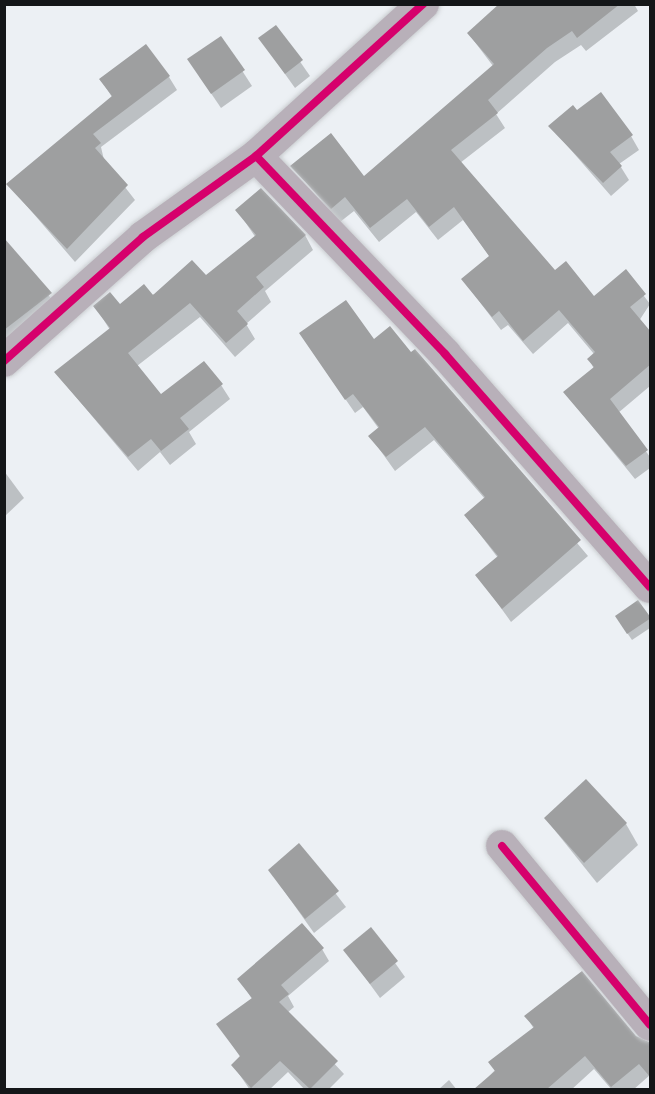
<!DOCTYPE html>
<html>
<head>
<meta charset="utf-8">
<style>
	body { margin:0 }
	#map { position:relative; width:655px; height:1094px; overflow:hidden; background:#ecf0f4; font-family:"Alegreya Sans",sans-serif }
	div>[style] { position:absolute }
	.shadow>* { inset:0; background:#0003 }
	.building>* { inset:0; background:#9e9fa0 }
	.roads { filter:drop-shadow(0 0 2px #cacdd0) drop-shadow(0 0 2px #cacdd0) }
	.street>* { height:32px; margin:-16px; padding:0 16px; transform-origin:16px; border-radius:16px; background:#b8b0b9 }
	.cycleway>* { height:8px; margin:-4px; padding:0 4px; transform-origin:4px; border-radius:4px; background:#d6006c }
	span { translate:-50% -50%; white-space:nowrap; text-align:center; line-height:1.15; -webkit-text-stroke:6px #e9f0f7; paint-order:stroke }
	.frame { position:absolute; inset:0; border:6px solid #141618; pointer-events:none }
</style>
</head>
<body>
<div id="map">
	<div class="shadow">
		<i style="clip-path:polygon(559px 4px,634px 4px,638px 11px,586px 51px,581px 45px,555px 62px,496px 114px,505px 128px,460px 163px,555px 272px,593px 298px,625px 271px,650px 304px,639px 321px,650px 335px,650px 386px,618px 413px,650px 457px,650px 468px,635px 479px,565px 393px,594px 369px,589px 359px,594px 354px,568px 323px,533px 354px,508px 325px,501px 330px,463px 280px,490px 257px,463px 220px,438px 240px,416px 212px,379px 242px,354px 211px,340px 222px,292px 166px,364px 178px,493px 66px,468px 33px)"></i>
		<i style="clip-path:polygon(276px 27px,310px 76px,295px 88px,260px 39px)"></i>
		<i style="clip-path:polygon(221px 38px,252px 86px,221px 108px,198px 74px)"></i>
		<i style="clip-path:polygon(169px 77px,177px 90px,101px 147px,104px 160px,135px 200px,75px 262px,8px 184px,112px 97px,101px 80px)"></i>
		<i style="clip-path:polygon(577px 112px,631px 136px,639px 150px,619px 164px,629px 180px,611px 196px,550px 126px)"></i>
		<i style="clip-path:polygon(237px 210px,305px 235px,313px 250px,265px 291px,271px 302px,246px 324px,255px 339px,235px 357px,200px 317px,137px 366px,161px 396px,221px 385px,230px 399px,189px 432px,196px 444px,170px 465px,160px 452px,138px 471px,56px 373px,110px 330px,95px 306px,119px 306px,205px 277px,256px 238px)"></i>
		<i style="clip-path:polygon(4px 241px,58px 307px,4px 348px)"></i>
		<i style="clip-path:polygon(374px 341px,410px 355px,415px 351px,588px 556px,511px 622px,477px 575px,498px 558px,466px 516px,485px 499px,434px 440px,395px 471px,370px 436px,379px 429px,363px 407px,355px 413px,310px 348px)"></i>
		<i style="clip-path:polygon(4px 471px,24px 498px,4px 517px)"></i>
		<i style="clip-path:polygon(638px 602px,650px 617px,650px 628px,632px 640px,621px 624px)"></i>
		<i style="clip-path:polygon(545px 818px,626px 824px,638px 845px,597px 883px)"></i>
		<i style="clip-path:polygon(299px 846px,346px 907px,314px 933px,270px 871px)"></i>
		<i style="clip-path:polygon(371px 929px,405px 977px,380px 998px,345px 950px)"></i>
		<i style="clip-path:polygon(322px 949px,329px 961px,288px 996px,294px 1007px,287px 1013px,344px 1074px,328px 1090px,305px 1090px,288px 1072px,269px 1090px,250px 1090px,233px 1065px,241px 1058px,218px 1024px,252px 999px,239px 979px)"></i>
		<i style="clip-path:polygon(526px 1016px,650px 1042px,650px 1075px,633px 1090px,612px 1090px,594px 1069px,571px 1090px,476px 1090px,534px 1029px)"></i>
		<i style="clip-path:polygon(449px 1080px,457px 1090px,438px 1090px)"></i>
	</div>
	<div class="building">
		<i style="clip-path:polygon(499px 4px,620px 4px,577px 38px,572px 31px,547px 48px,488px 100px,498px 113px,451px 150px,555px 270px,566px 261px,594px 296px,626px 269px,646px 294px,630px 307px,651px 332px,651px 364px,610px 399px,648px 450px,626px 466px,563px 392px,594px 367px,587px 359px,595px 352px,559px 310px,523px 341px,499px 311px,492px 317px,461px 279px,489px 256px,454px 207px,429px 227px,407px 199px,370px 228px,345px 197px,331px 209px,290px 166px,331px 133px,364px 176px,494px 64px,467px 33px)"></i>
		<i style="clip-path:polygon(276px 25px,303px 60px,285px 74px,258px 38px)"></i>
		<i style="clip-path:polygon(221px 36px,245px 70px,211px 94px,187px 59px)"></i>
		<i style="clip-path:polygon(146px 44px,170px 76px,93px 134px,101px 143px,95px 148px,128px 185px,67px 249px,6px 184px,112px 96px,99px 79px)"></i>
		<i style="clip-path:polygon(601px 92px,633px 135px,610px 152px,622px 166px,603px 183px,548px 126px,573px 105px,577px 110px)"></i>
		<i style="clip-path:polygon(261px 188px,306px 235px,256px 277px,264px 287px,237px 311px,248px 324px,226px 343px,190px 303px,128px 353px,161px 394px,204px 361px,223px 384px,180px 418px,189px 429px,161px 451px,151px 439px,128px 457px,54px 372px,110px 328px,93px 306px,110px 292px,120px 304px,144px 284px,153px 295px,192px 260px,206px 275px,256px 235px,235px 210px)"></i>
		<i style="clip-path:polygon(4px 238px,52px 293px,4px 330px)"></i>
		<i style="clip-path:polygon(346px 300px,374px 339px,390px 326px,411px 352px,415px 349px,581px 540px,502px 609px,475px 575px,498px 556px,464px 515px,485px 497px,425px 427px,386px 457px,368px 436px,379px 427px,353px 394px,345px 400px,299px 333px)"></i>
		<i style="clip-path:polygon(638px 600px,651px 618px,627px 634px,615px 616px)"></i>
		<i style="clip-path:polygon(586px 779px,627px 823px,584px 863px,544px 818px)"></i>
		<i style="clip-path:polygon(299px 843px,339px 891px,305px 919px,268px 870px)"></i>
		<i style="clip-path:polygon(302px 923px,324px 948px,281px 985px,289px 994px,279px 1002px,338px 1061px,310px 1089px,280px 1061px,251px 1088px,231px 1065px,240px 1056px,216px 1024px,252px 998px,237px 979px)"></i>
		<i style="clip-path:polygon(371px 927px,398px 961px,370px 984px,343px 950px)"></i>
		<i style="clip-path:polygon(582px 971px,636px 1036px,651px 1043px,651px 1078px,639px 1064px,611px 1087px,585px 1056px,547px 1089px,474px 1089px,495px 1071px,488px 1062px,534px 1027px,524px 1016px)"></i>
	</div>
	<div class="roads">
		<div class="street">
			<i style="left:256px;top:156px;width:274px;rotate:46.3deg"></i>
			<i style="left:445px;top:354px;width:310px;rotate:48.7deg"></i>
			<i style="left:4px;top:361px;width:186px;rotate:-41.7deg"></i>
			<i style="left:143px;top:237px;width:139px;rotate:-35.6deg"></i>
			<i style="left:256px;top:156px;width:226px;rotate:-42.3deg"></i>
			<i style="left:502px;top:846px;width:232px;rotate:50.4deg"></i>
		</div>
	</div>
	<div class="cycleway">
		<i style="left:256px;top:156px;width:274px;rotate:46.3deg"></i>
		<i style="left:445px;top:354px;width:310px;rotate:48.7deg"></i>
		<i style="left:4px;top:361px;width:186px;rotate:-41.7deg"></i>
		<i style="left:143px;top:237px;width:139px;rotate:-35.6deg"></i>
		<i style="left:256px;top:156px;width:226px;rotate:-42.3deg"></i>
		<i style="left:502px;top:846px;width:232px;rotate:50.4deg"></i>
	</div>
	<div class="frame"></div>
</div>
</body>
</html>
